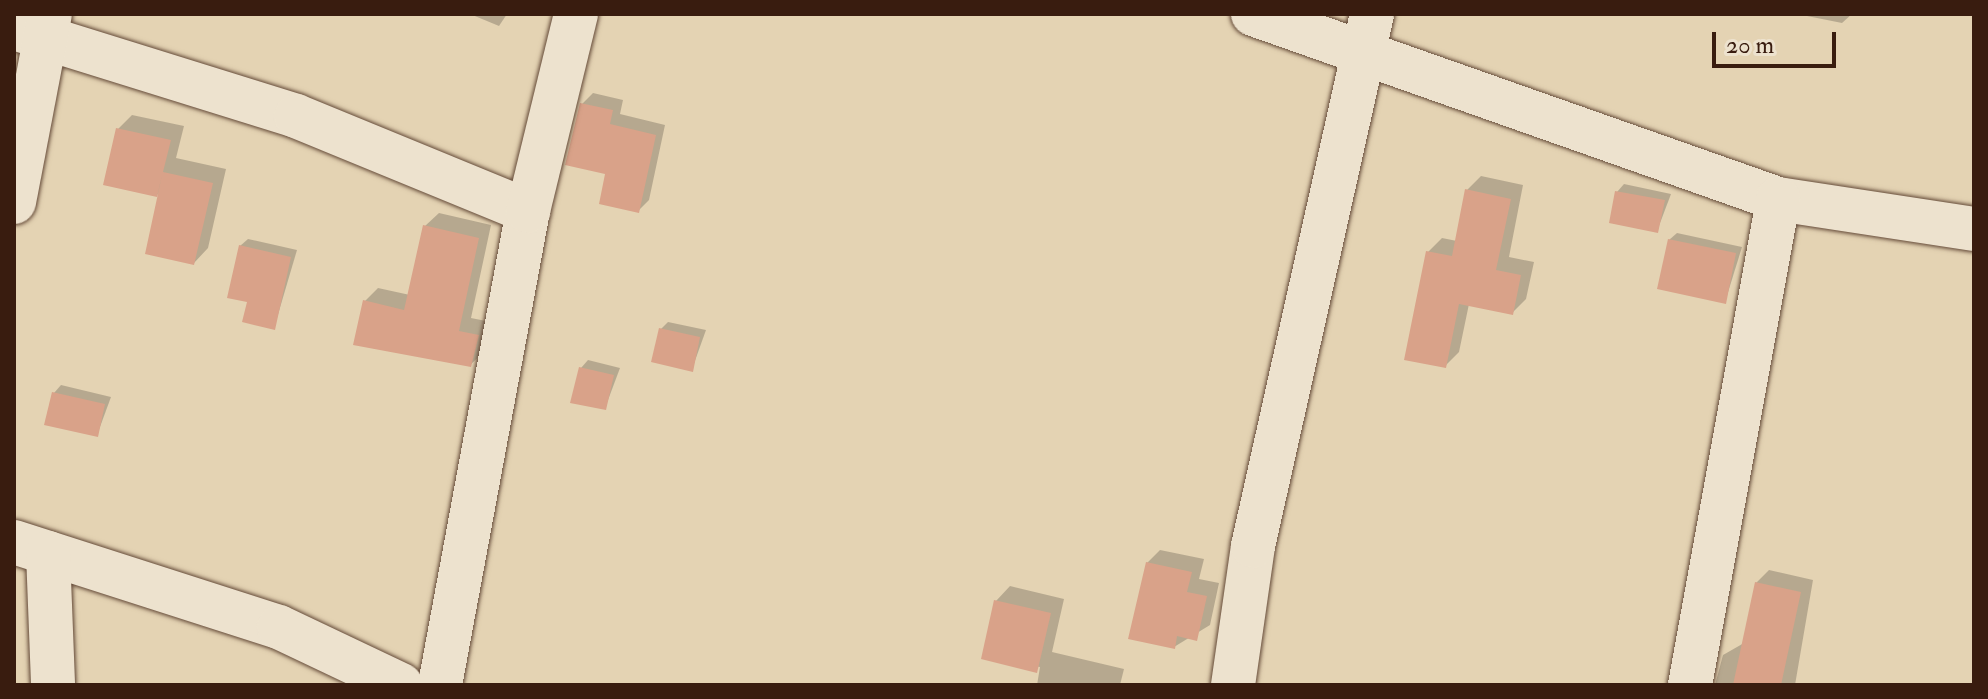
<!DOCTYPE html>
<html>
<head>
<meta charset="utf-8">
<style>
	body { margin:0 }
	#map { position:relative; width:1988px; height:699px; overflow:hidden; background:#e4d3b3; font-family:"IM FELL Double Pica",serif }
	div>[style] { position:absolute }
	.shadow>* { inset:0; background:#0003 }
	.building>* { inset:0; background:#d9a289 }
	.roads { filter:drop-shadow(0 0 2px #644a38) drop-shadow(0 0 2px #644a38) }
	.minor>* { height:44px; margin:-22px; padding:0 22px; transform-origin:22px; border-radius:22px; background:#ede2ce }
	span { translate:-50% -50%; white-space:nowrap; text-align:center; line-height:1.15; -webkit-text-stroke:8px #ede2ce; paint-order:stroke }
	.frame { position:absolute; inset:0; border:16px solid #391c0f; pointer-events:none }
	.scale { position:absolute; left:1712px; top:32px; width:124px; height:36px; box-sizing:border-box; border:4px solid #391c0f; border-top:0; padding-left:10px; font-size:24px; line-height:28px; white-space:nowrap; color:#391c0f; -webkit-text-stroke:6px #ede2ce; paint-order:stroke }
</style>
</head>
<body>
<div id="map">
	<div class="shadow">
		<i style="clip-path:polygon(470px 14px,507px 14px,499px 26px)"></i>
		<i style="clip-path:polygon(1797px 14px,1852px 14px,1842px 23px)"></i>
		<i style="clip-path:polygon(593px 93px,623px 100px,620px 114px,665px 125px,649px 200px,638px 211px,608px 173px,582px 104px)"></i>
		<i style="clip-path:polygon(132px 115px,184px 126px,176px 158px,226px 169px,208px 248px,194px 263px,161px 190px,157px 195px,118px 129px)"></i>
		<i style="clip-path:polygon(1481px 176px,1523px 185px,1509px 257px,1534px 262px,1526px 299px,1512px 313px,1469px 304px,1459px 352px,1445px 366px,1428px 252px,1442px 238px,1457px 241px,1467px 190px)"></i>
		<i style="clip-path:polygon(1624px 184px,1671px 194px,1657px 231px,1617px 192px)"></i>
		<i style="clip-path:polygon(439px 213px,491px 225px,471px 318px,491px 322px,484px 352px,470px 365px,365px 301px,378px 288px,410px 295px,425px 226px)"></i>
		<i style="clip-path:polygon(1677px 233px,1742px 247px,1725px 302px,1669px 240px)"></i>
		<i style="clip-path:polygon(248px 239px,297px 250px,274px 328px,249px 300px,240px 246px)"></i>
		<i style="clip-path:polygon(668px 322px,706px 330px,692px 369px,661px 329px)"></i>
		<i style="clip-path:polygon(588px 360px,620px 368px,605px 408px,581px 368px)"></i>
		<i style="clip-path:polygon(61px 385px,111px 397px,97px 435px,54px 393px)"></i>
		<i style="clip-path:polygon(1160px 550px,1204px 559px,1199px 579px,1219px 583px,1210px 625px,1174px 647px,1147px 563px)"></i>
		<i style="clip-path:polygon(1769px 570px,1813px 580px,1795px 685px,1715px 685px,1723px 655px,1744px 643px,1756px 583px)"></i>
		<i style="clip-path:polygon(1010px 586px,1064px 599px,1052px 652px,1124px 669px,1120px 685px,1037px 685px,1040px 667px,983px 658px,996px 601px)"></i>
	</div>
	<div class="building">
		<i style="clip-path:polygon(580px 103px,613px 110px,610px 124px,656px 135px,639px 213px,599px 204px,605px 174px,565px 165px)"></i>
		<i style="clip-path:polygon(116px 128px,171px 140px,163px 172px,213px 183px,194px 265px,145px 254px,162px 175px,157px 197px,103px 185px)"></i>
		<i style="clip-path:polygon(1465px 189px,1511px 199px,1496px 270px,1521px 275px,1513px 315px,1459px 304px,1446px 368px,1404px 360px,1426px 251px,1452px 256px)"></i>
		<i style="clip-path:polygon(1615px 191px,1665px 200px,1658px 233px,1609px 223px)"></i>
		<i style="clip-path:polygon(423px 225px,479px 238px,459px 331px,479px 335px,471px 367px,353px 345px,363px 300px,404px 310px)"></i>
		<i style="clip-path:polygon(1668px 239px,1736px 253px,1726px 304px,1657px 289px)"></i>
		<i style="clip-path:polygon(239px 245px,291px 257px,275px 330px,242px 322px,247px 302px,227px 298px)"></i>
		<i style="clip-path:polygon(659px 328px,700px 337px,693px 372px,651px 362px)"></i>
		<i style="clip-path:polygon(579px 367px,614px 375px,606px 410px,570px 403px)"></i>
		<i style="clip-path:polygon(52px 392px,105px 404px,98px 437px,44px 425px)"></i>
		<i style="clip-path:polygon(1146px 562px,1192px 572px,1187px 592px,1207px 596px,1197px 641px,1177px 636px,1175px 649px,1128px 639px)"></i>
		<i style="clip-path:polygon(1755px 582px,1801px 592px,1781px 685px,1733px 685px)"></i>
		<i style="clip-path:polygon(994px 600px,1051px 613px,1037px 673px,981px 659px)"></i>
	</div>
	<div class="roads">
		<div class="minor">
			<i style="left:1253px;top:14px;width:557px;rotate:19.41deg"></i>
			<i style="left:1778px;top:199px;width:198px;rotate:8.7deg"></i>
			<i style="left:14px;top:28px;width:295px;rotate:17.3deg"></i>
			<i style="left:296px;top:116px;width:251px;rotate:22.3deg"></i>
			<i style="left:14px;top:202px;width:191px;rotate:-79.2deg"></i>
			<i style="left:14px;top:542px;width:278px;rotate:17.8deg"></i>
			<i style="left:279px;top:627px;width:135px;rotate:25.4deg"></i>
			<i style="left:48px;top:553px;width:132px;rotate:87.8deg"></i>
			<i style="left:440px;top:685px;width:482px;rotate:-79.5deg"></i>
			<i style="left:528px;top:211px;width:203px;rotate:-76.3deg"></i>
			<i style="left:1233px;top:685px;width:140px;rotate:-81.8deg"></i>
			<i style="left:1253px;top:546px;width:545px;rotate:-77.39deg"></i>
			<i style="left:1690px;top:685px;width:494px;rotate:-79.7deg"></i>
		</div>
	</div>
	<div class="frame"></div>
	<div class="scale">20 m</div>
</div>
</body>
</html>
